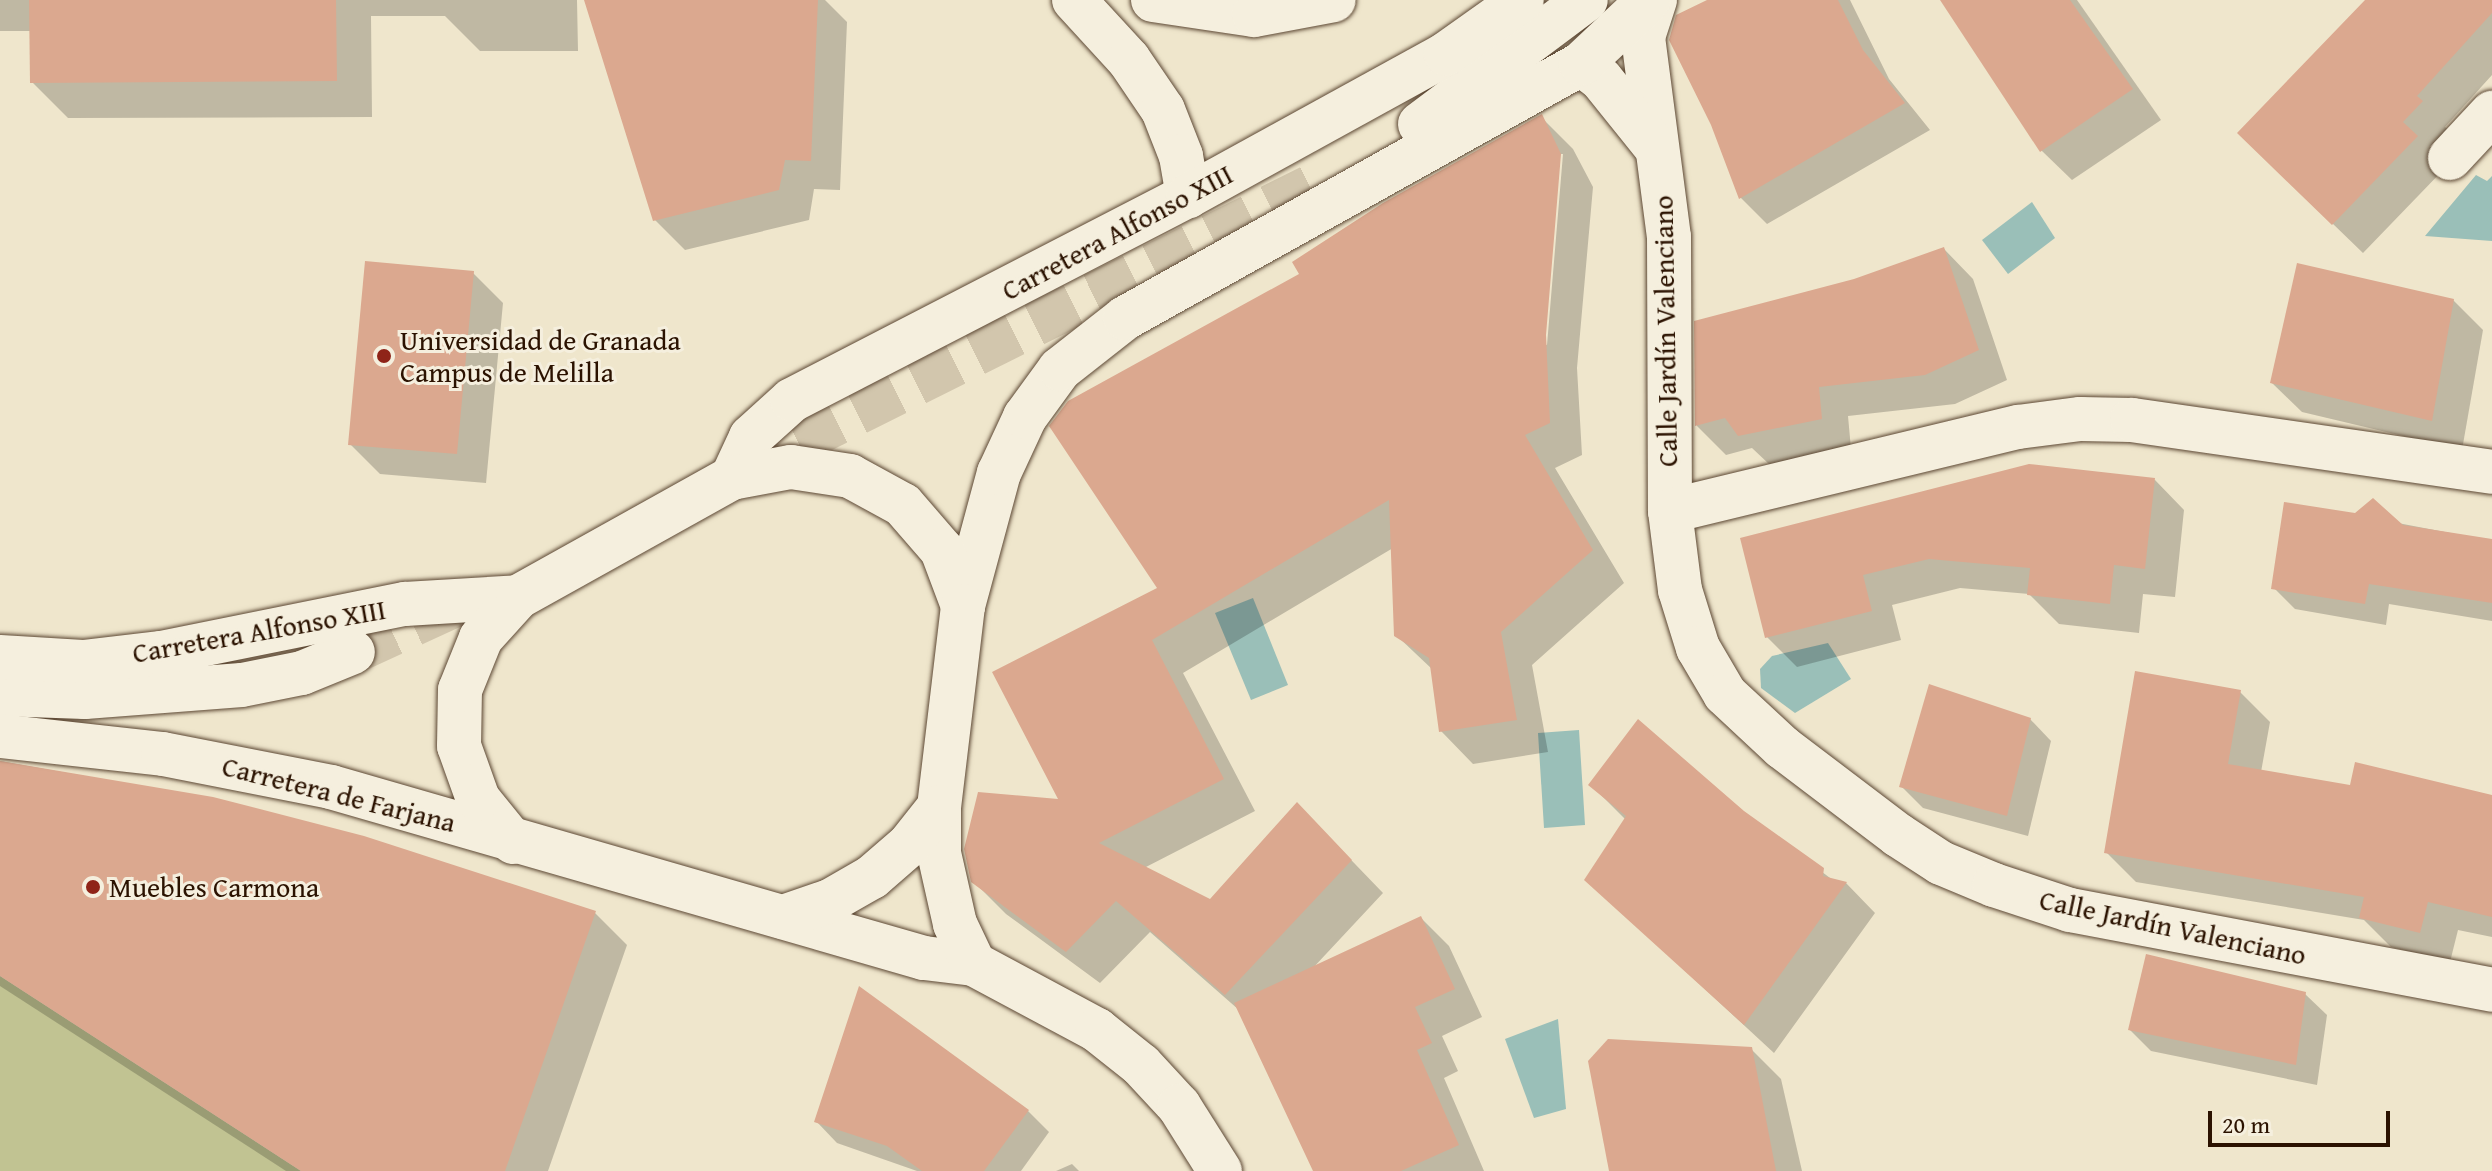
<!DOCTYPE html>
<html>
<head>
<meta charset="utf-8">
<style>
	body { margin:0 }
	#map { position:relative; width:2492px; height:1171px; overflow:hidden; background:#efe6cc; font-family:"Gentium Book Plus",serif }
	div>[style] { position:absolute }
	.green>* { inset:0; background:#c1c392 }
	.water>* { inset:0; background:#9abfb8 }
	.shadow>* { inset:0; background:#0003 }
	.building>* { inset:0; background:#dba88f }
	.tertiary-tunnel>* { height:44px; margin-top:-22px; transform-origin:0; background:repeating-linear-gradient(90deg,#d2c6ad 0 44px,transparent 0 66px) }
	.roads { filter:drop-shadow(0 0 2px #5c4733) drop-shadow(0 0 2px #5c4733) }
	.minor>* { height:44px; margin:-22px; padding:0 22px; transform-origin:22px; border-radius:22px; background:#f5efde }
	.tertiary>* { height:44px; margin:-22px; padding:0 22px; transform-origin:22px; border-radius:22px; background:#f5efde }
	.secondary>* { height:44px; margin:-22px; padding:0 22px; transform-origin:22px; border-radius:22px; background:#f5efde }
	.dots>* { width:22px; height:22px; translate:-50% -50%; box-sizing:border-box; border:4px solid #f5efde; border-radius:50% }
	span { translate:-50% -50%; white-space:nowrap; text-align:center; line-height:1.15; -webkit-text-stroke:6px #f5efde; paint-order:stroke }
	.street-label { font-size:28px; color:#2b1200 }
	.poi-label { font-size:28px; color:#2b1200 }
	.left { translate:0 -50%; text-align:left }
	.scale { position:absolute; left:2208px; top:1111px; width:182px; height:36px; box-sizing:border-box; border:4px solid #2b1200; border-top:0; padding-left:10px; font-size:24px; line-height:28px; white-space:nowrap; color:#2b1200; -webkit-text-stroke:6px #f5efde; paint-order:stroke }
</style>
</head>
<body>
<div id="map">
	<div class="green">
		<i style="clip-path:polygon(0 976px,301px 1171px,0 1171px)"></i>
	</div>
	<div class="water">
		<i style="clip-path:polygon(2476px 175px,2487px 181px,2492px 176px,2492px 241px,2425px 236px)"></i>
		<i style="clip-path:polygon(2032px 202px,2055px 238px,2008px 274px,1982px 240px)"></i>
		<i style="clip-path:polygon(1253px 598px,1288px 685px,1251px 700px,1215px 613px)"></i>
		<i style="clip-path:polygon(1828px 643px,1851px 679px,1795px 713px,1761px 688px,1760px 669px,1772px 656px)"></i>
		<i style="clip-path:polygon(1579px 730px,1585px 825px,1544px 828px,1538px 733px)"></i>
		<i style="clip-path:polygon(1558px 1019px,1566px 1109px,1534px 1118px,1505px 1039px)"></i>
	</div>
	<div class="shadow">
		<i style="clip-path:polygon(0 0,577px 0,578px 51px,480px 51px,445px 16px,371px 16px,372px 117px,68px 118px,32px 82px,32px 31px,0 31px)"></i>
		<i style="clip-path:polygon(586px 0,825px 0,847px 22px,840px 190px,814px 189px,809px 220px,685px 250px,655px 220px)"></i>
		<i style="clip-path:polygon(1711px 0,1850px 0,1889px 79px,1930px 130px,1767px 224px,1741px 198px,1713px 124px)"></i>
		<i style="clip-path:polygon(1942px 0,2077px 0,2161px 120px,2072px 180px,2042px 151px)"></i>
		<i style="clip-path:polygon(2368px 0,2492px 0,2492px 75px,2445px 127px,2451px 132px,2446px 167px,2363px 253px,2270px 163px)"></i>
		<i style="clip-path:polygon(evenodd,1541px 117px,1573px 149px,1593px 187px,1577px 368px,1582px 455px,1555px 468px,1624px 583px,1532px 665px,1548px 752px,1473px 764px,1441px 731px,1433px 670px,1396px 635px,1393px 548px,1183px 673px,1255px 811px,1144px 868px,1211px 902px,1329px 837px,1383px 893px,1312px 969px,1421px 918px,1449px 946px,1482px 1017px,1442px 1036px,1458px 1071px,1444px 1078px,1484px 1171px,1314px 1171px,1239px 1010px,1150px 932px,1100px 983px,1006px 914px,973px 881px,1061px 802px,1302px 275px,1541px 117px,1559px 154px,1563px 154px,1547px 345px,1543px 344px,1559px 154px)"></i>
		<i style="clip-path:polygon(1944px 249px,1973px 279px,2007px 380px,1955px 404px,1848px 416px,1851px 449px,1770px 465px,1752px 448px,1726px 455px,1697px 426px,1696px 323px,1855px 281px)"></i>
		<i style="clip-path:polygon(473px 273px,503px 303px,486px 483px,380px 474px,350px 444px)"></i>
		<i style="clip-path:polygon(2453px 300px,2483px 330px,2462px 450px,2302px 412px,2272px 383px)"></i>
		<i style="clip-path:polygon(2155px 480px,2184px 510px,2175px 597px,2143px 594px,2139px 633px,2059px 624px,2029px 594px,1960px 588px,1892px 605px,1901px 640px,1797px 667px,1767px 637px,1743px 540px)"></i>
		<i style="clip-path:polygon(2356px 515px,2492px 541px,2492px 621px,2389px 604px,2386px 625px,2295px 609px,2274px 588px)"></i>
		<i style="clip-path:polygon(2240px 692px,2270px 722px,2261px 772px,2351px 788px,2492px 797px,2492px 937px,2458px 930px,2450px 962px,2391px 947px,2364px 920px,2136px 882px,2106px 852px)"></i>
		<i style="clip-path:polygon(2030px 719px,2051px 741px,2028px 836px,1923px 808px,1901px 786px)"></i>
		<i style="clip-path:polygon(0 761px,212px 799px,595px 913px,627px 945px,548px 1171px,286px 1171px,0 986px)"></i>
		<i style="clip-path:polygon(1591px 785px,1743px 812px,1834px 881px,1846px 883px,1875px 913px,1774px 1053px,1587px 880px,1626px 820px)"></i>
		<i style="clip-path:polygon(2305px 994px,2327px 1015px,2317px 1085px,2151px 1051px,2130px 1030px)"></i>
		<i style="clip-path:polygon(1751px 1049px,1781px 1079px,1802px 1171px,1612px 1171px)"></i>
		<i style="clip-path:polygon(1028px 1111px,1049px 1132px,1021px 1171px,917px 1171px,837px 1143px,816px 1121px)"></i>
		<i style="clip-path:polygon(1072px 1164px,1079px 1171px,1056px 1171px)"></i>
	</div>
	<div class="building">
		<i style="clip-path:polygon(29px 0,336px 0,337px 81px,30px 83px)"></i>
		<i style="clip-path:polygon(584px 0,818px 0,811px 161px,785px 160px,779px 190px,653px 221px)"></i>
		<i style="clip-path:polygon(1707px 0,1838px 0,1863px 50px,1905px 103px,1739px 199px,1711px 125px,1669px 40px,1676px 15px)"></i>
		<i style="clip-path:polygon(1940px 0,2070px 0,2133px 89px,2040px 152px)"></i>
		<i style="clip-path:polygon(2365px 0,2492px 0,2492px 13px,2417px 96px,2423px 101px,2403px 122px,2418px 136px,2332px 225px,2237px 133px)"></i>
		<i style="clip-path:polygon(1542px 114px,1561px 154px,1546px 335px,1550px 423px,1525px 435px,1593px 550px,1501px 632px,1517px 720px,1439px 732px,1429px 658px,1394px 636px,1389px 500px,1152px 640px,1224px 779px,1099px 843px,1210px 899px,1297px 802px,1352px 860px,1225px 995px,1116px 901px,1066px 952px,971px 882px,964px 849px,978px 792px,1058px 799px,992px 672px,1157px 588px,1049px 426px,1068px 401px,1299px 274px,1292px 262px,1383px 203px)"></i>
		<i style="clip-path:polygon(1944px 247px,1979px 350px,1925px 375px,1819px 387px,1822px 419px,1738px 436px,1725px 418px,1695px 426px,1694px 321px,1854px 279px)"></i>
		<i style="clip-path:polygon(365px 261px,474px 271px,457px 454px,348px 445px)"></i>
		<i style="clip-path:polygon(2297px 263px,2454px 299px,2432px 421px,2270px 383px)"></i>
		<i style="clip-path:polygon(2029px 464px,2155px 478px,2145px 569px,2114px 565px,2110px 604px,2027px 595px,2030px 568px,1929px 559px,1863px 575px,1872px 611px,1765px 638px,1740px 538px)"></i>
		<i style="clip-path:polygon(2373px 498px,2403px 525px,2492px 539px,2492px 603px,2369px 584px,2365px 604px,2271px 589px,2284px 502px,2355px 513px)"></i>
		<i style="clip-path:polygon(2135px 671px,2241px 690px,2228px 764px,2350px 785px,2355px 762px,2492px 795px,2492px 917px,2428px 902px,2420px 933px,2359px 918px,2364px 897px,2104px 853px)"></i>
		<i style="clip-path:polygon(1929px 684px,2031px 718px,2007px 816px,1899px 787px)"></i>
		<i style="clip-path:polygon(1638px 719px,1744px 811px,1824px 868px,1823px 876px,1847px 882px,1744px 1025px,1584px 880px,1626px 816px,1588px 785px)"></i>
		<i style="clip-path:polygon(0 761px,213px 797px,364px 836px,596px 911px,505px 1171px,301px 1171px,0 976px)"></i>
		<i style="clip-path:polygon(1421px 916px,1455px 989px,1415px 1007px,1432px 1043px,1417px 1050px,1459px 1145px,1401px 1171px,1313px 1171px,1234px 1003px)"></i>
		<i style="clip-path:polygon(2146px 954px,2306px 992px,2296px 1065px,2128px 1030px)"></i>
		<i style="clip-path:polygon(859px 986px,1029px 1110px,984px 1171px,922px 1171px,887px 1146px,814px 1122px)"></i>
		<i style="clip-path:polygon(1608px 1039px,1752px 1047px,1776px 1171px,1609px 1171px,1588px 1061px)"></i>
	</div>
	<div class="tertiary-tunnel">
		<i style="left:739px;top:472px;width:658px;rotate:-26.53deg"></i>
		<i style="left:353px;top:652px;width:122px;rotate:-24.7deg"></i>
	</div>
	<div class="roads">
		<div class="minor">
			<i style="left:1074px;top:0;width:81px;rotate:47.5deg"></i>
			<i style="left:1129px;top:60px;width:60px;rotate:55.8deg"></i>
			<i style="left:1163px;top:110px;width:49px;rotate:68.6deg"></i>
			<i style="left:1181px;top:156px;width:41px;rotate:80.1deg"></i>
			<i style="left:1153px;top:0;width:102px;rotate:8.4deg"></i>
			<i style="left:1254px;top:15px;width:81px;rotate:-10.6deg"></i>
			<i style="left:1655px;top:0;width:39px;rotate:108deg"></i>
			<i style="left:1643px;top:37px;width:202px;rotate:82.6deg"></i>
			<i style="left:1669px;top:237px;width:274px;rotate:89.8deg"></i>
			<i style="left:1670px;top:511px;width:80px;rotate:82.8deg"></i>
			<i style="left:1680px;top:590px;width:61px;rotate:72.8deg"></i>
			<i style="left:1698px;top:648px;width:53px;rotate:59.6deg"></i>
			<i style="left:1725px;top:694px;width:78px;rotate:42.9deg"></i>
			<i style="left:1782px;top:747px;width:146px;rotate:37.2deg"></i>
			<i style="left:1898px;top:835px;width:51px;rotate:33.1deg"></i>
			<i style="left:1941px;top:863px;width:57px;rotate:22.5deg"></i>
			<i style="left:1994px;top:885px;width:80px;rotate:18.2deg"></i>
			<i style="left:2070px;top:910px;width:430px;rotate:10.7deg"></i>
			<i style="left:1581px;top:64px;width:25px;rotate:37deg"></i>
			<i style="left:1601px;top:79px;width:85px;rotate:51.2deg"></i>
			<i style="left:2450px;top:158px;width:62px;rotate:-47deg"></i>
			<i style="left:1670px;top:511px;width:358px;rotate:-13.6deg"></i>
			<i style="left:2018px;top:427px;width:63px;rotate:-7.4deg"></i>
			<i style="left:2080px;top:419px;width:52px;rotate:1.1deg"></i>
			<i style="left:2132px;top:420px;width:364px;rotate:8.2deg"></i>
		</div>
		<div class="tertiary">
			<i style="left:1420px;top:124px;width:207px;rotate:-36.8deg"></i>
			<i style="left:732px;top:478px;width:45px;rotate:-65.1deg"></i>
			<i style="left:751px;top:437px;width:55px;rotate:-42.1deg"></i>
			<i style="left:792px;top:400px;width:445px;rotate:-27.3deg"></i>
			<i style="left:1188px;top:196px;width:294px;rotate:-28.8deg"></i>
			<i style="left:1446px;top:54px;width:93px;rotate:-35.4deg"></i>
			<i style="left:963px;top:606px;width:138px;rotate:-74.9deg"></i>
			<i style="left:999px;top:473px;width:62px;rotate:-65.1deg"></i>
			<i style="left:1025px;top:417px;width:59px;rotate:-53.9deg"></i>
			<i style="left:1060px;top:369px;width:83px;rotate:-38.1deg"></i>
			<i style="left:1125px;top:318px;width:522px;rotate:-29.12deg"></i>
			<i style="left:1581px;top:64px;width:93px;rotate:-43.3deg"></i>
			<i style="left:0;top:694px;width:85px;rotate:2deg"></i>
			<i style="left:85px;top:697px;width:157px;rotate:-4.4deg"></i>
			<i style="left:242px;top:685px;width:61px;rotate:-11.3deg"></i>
			<i style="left:302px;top:673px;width:55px;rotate:-22.4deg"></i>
		</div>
		<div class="secondary">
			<i style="left:0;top:657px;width:83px;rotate:3.4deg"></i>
			<i style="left:83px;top:662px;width:79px;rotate:-6.6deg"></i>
			<i style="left:161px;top:653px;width:249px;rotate:-11.4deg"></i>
			<i style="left:405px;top:604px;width:113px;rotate:-3.5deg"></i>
			<i style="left:0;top:736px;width:164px;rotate:6.3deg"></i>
			<i style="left:163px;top:754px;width:171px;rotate:11.1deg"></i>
			<i style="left:331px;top:787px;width:617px;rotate:16.09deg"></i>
			<i style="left:924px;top:958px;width:50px;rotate:6.8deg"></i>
			<i style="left:974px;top:964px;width:140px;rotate:28.2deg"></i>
			<i style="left:1097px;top:1030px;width:56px;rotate:38.5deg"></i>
			<i style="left:1141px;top:1065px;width:56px;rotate:47.2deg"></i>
			<i style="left:1179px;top:1106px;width:77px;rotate:57.8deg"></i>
			<i style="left:513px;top:842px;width:55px;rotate:-129.1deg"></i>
			<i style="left:478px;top:799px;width:56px;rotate:-109.7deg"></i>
			<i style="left:459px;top:746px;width:56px;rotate:-89deg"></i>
			<i style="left:460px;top:690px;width:56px;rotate:-68deg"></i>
			<i style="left:481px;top:638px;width:55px;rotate:-47.9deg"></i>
			<i style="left:518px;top:597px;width:245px;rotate:-29.1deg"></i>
			<i style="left:732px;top:478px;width:60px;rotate:-10.6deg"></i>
			<i style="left:791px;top:467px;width:60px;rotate:8.7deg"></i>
			<i style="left:850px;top:476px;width:60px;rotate:28.7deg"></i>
			<i style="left:903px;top:505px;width:60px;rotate:49.1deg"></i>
			<i style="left:942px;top:550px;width:60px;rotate:69.4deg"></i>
			<i style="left:963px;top:606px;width:202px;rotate:96.8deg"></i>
			<i style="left:939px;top:807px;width:46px;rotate:90deg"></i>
			<i style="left:939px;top:853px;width:73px;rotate:77.3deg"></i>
			<i style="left:955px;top:924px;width:44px;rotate:64.6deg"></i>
			<i style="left:783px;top:917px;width:50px;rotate:-18.8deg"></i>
			<i style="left:830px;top:901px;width:48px;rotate:-29.7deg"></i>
			<i style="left:872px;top:877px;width:49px;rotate:-40.9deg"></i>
			<i style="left:909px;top:845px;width:48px;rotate:-51.7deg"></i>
		</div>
	</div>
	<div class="dots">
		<i style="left:384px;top:356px;background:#8f2418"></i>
		<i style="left:93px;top:887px;background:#8f2418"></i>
	</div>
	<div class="street-label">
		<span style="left:1117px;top:232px;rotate:-28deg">Carretera Alfonso XIII</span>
		<span style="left:1665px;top:331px;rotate:-91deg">Calle Jardín Valenciano</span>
		<span style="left:259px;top:631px;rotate:-10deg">Carretera Alfonso XIII</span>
		<span style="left:339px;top:794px;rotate:14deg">Carretera de Farjana</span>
		<span style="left:2173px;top:927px;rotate:12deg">Calle Jardín Valenciano</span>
	</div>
	<div class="poi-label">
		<span class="left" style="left:400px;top:356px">Universidad de Granada<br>Campus de Melilla</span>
		<span class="left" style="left:109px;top:887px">Muebles Carmona</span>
	</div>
	<div class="scale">20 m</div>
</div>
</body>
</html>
